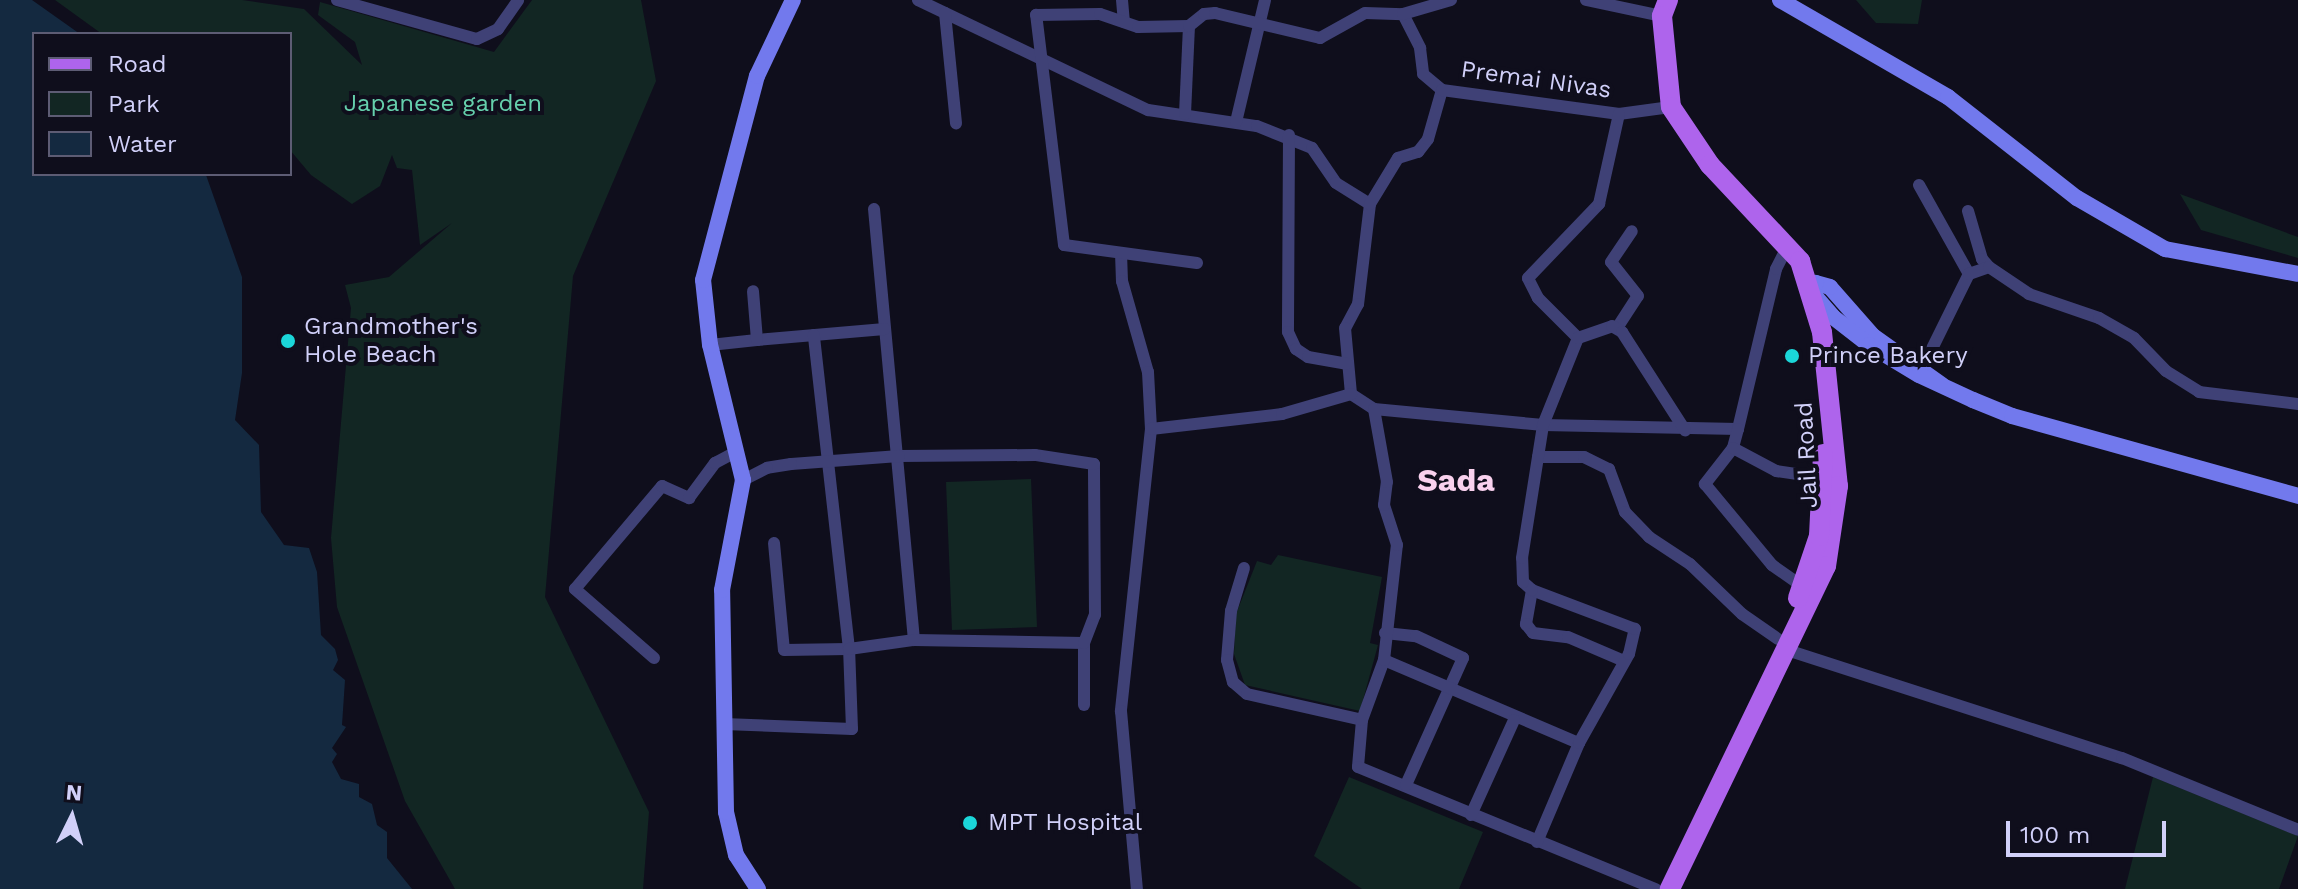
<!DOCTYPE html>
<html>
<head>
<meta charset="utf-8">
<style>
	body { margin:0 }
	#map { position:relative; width:2298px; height:889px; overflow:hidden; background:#0f0e1c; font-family:"Work Sans",sans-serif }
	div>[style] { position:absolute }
	.green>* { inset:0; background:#122623 }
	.water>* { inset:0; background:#142940 }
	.street>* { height:12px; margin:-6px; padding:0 6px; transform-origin:6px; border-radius:6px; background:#3f4176 }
	.secondary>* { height:16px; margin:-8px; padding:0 8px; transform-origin:8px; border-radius:8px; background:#7279ed }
	.primary>* { height:20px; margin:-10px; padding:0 10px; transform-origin:10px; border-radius:10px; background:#ae64ec }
	.dots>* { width:22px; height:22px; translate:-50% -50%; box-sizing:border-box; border:4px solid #0f0e1c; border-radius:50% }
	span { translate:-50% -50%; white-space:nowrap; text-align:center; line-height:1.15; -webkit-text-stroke:8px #0f0e1c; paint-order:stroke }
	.street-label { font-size:24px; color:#d1d0f9 }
	.park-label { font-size:24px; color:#65cfac }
	.poi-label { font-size:24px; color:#d1d0f9 }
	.left { translate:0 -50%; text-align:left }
	.district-label { font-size:32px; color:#f9d1ee; font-weight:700 }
	.legend { position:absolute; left:32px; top:32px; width:260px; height:144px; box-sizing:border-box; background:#0f0e1c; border:2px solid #5d5c74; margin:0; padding:10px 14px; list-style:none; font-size:24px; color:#d1d0f9 }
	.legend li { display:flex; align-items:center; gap:16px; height:40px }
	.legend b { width:40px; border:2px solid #5d5c74 }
	.north { position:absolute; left:32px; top:777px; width:80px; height:80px; -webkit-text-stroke:6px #0f0e1c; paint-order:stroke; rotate:5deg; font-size:22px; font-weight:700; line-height:32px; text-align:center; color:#d1d0f9 }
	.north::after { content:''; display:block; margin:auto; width:28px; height:36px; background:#d1d0f9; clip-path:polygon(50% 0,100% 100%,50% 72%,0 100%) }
	.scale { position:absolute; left:2006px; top:821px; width:160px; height:36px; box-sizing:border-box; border:4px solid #d1d0f9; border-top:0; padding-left:10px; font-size:24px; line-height:28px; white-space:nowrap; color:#d1d0f9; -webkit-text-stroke:6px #0f0e1c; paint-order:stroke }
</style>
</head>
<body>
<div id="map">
	<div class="green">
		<i style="clip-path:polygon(55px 0,242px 0,304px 9px,362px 65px,355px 42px,318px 15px,320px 2px,494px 52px,532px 0,641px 0,656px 81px,573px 276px,545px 597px,649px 812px,643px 889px,455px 889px,405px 801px,337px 607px,331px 538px,351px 308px,345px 285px,389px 277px,452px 223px,420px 245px,412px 170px,397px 168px,392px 155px,380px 186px,352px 204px,311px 175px,290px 150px,290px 34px,102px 34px)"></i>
		<i style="clip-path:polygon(1856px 0,1922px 0,1918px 24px,1876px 23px)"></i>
		<i style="clip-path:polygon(2180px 194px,2298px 237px,2298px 258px,2201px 230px)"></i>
		<i style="clip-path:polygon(1031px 479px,1037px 627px,952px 630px,946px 482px)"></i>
		<i style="clip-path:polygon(1278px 555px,1382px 577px,1370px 643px,1378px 645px,1360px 711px,1245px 685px,1234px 654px,1236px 614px,1257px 561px,1271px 565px)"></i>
		<i style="clip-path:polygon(1349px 777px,1483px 832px,1459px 889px,1362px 889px,1314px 856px)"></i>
		<i style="clip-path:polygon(2153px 777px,2298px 836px,2279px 889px,2125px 889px)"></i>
	</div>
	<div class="water">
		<i style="clip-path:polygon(0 0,32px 0,80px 34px,34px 34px,34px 174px,206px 175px,242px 277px,242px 373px,235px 420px,259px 445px,261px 512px,284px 545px,309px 548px,317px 572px,321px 635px,335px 649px,338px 660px,333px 670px,345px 680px,342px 725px,346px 727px,332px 748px,337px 754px,332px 762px,341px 779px,359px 784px,359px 797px,372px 804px,377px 825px,387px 832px,387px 858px,412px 889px,0 889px)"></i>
	</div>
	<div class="street">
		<i style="left:337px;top:0;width:145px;rotate:15.6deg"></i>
		<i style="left:477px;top:39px;width:23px;rotate:-25deg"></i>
		<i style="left:498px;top:29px;width:35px;rotate:-55deg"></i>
		<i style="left:918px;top:0;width:255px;rotate:25.6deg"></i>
		<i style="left:1148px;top:110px;width:110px;rotate:8.4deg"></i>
		<i style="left:1257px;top:126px;width:59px;rotate:21.8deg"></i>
		<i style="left:1312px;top:148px;width:42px;rotate:55.6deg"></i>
		<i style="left:1336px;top:183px;width:40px;rotate:32deg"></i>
		<i style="left:1370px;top:204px;width:101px;rotate:96.8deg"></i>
		<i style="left:1358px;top:304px;width:27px;rotate:118deg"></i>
		<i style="left:1345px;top:328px;width:66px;rotate:84.8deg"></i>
		<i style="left:1351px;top:394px;width:27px;rotate:33deg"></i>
		<i style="left:1374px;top:409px;width:170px;rotate:5.4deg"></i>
		<i style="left:1543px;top:425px;width:195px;rotate:1.2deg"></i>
		<i style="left:1738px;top:429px;width:164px;rotate:-76.6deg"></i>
		<i style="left:1776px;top:269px;width:27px;rotate:-63deg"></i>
		<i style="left:1122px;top:0;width:22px;rotate:85deg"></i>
		<i style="left:1586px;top:0;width:78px;rotate:11.9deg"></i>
		<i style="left:945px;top:13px;width:111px;rotate:84.3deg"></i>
		<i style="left:1403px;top:14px;width:38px;rotate:63deg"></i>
		<i style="left:1420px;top:48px;width:26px;rotate:83deg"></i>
		<i style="left:1423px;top:74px;width:25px;rotate:40deg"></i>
		<i style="left:1185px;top:114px;width:88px;rotate:-87.4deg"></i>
		<i style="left:1236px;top:122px;width:125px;rotate:-76.6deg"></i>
		<i style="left:1289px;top:135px;width:197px;rotate:90.3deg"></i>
		<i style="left:1288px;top:332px;width:19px;rotate:65deg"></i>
		<i style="left:1296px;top:349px;width:14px;rotate:34deg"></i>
		<i style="left:1308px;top:357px;width:39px;rotate:10deg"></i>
		<i style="left:1919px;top:185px;width:102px;rotate:60.7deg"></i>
		<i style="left:1370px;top:204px;width:54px;rotate:-58.7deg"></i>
		<i style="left:1398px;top:158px;width:21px;rotate:-17deg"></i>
		<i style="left:1418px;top:152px;width:16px;rotate:-52deg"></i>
		<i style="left:1428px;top:139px;width:51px;rotate:-74.1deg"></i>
		<i style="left:1442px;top:90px;width:179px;rotate:7.7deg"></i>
		<i style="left:1619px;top:114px;width:52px;rotate:-7.7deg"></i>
		<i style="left:874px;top:209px;width:433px;rotate:84.7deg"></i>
		<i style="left:1968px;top:211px;width:50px;rotate:73.7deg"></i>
		<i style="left:1982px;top:259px;width:11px;rotate:49deg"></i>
		<i style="left:1121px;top:253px;width:28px;rotate:88deg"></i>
		<i style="left:1122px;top:281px;width:95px;rotate:74.1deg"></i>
		<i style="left:1148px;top:372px;width:57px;rotate:87deg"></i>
		<i style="left:1151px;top:429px;width:284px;rotate:96.1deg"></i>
		<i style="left:1121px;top:711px;width:179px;rotate:84.9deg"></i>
		<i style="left:1197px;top:263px;width:134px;rotate:-172.3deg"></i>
		<i style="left:1064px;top:245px;width:232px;rotate:-96.9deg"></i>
		<i style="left:1036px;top:15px;width:64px;rotate:-0.9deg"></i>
		<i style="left:1100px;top:14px;width:40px;rotate:18.9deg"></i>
		<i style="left:1138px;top:27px;width:51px;rotate:-1.1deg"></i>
		<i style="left:1189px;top:26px;width:19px;rotate:-39deg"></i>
		<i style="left:1204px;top:14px;width:11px;rotate:-5deg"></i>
		<i style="left:1215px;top:13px;width:108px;rotate:13.4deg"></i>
		<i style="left:1320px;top:38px;width:51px;rotate:-29.1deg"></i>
		<i style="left:1365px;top:13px;width:38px;rotate:2deg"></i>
		<i style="left:1403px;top:14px;width:50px;rotate:-16.3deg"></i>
		<i style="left:1617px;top:328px;width:38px;rotate:-57deg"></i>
		<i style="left:1638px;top:296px;width:43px;rotate:-128.5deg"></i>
		<i style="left:1611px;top:262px;width:37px;rotate:-56deg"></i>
		<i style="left:1578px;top:338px;width:57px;rotate:-135deg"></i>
		<i style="left:1538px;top:298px;width:22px;rotate:-117deg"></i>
		<i style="left:1528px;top:278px;width:103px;rotate:-46.2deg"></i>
		<i style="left:1599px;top:204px;width:92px;rotate:-77.5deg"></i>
		<i style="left:757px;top:340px;width:128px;rotate:-4.9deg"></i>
		<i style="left:710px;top:345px;width:47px;rotate:-6.1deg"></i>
		<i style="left:757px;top:340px;width:49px;rotate:-94.7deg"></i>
		<i style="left:1919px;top:375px;width:113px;rotate:-63.7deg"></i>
		<i style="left:1969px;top:274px;width:21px;rotate:-19deg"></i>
		<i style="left:1989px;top:267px;width:48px;rotate:34deg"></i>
		<i style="left:2029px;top:294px;width:74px;rotate:18.9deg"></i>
		<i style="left:2099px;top:318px;width:40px;rotate:29.7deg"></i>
		<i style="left:2134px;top:338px;width:46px;rotate:45.9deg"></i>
		<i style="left:2166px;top:371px;width:39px;rotate:32deg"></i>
		<i style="left:2199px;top:392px;width:100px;rotate:6.9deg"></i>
		<i style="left:1151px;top:429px;width:132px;rotate:-6.5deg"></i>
		<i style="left:1282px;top:414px;width:72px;rotate:-16.2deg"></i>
		<i style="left:1738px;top:429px;width:20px;rotate:105deg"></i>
		<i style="left:1733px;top:448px;width:46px;rotate:127.9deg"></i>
		<i style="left:1705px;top:484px;width:105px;rotate:50.4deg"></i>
		<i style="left:1772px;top:565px;width:38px;rotate:35deg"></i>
		<i style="left:1733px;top:448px;width:49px;rotate:28.1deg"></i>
		<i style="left:1776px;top:471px;width:49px;rotate:8.3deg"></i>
		<i style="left:1538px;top:457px;width:46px"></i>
		<i style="left:1584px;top:457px;width:28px;rotate:26deg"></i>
		<i style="left:1609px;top:469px;width:46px;rotate:69.6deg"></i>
		<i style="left:1625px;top:512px;width:35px;rotate:46deg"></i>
		<i style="left:1649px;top:537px;width:49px;rotate:33.4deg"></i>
		<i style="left:1690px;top:564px;width:72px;rotate:43.9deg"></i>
		<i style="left:1742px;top:614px;width:44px;rotate:34.8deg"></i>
		<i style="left:774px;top:543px;width:107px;rotate:84.7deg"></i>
		<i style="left:784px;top:650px;width:65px;rotate:-0.9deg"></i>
		<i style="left:849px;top:649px;width:316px;rotate:-96.4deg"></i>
		<i style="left:1244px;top:568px;width:45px;rotate:106.8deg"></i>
		<i style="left:1231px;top:611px;width:49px;rotate:94.7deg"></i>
		<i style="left:1227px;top:660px;width:23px;rotate:75deg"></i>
		<i style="left:1233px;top:682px;width:18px;rotate:41deg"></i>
		<i style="left:1247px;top:694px;width:118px;rotate:12.7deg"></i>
		<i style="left:1362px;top:720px;width:47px;rotate:94.9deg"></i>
		<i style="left:1358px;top:767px;width:322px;rotate:22.3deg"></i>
		<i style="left:1532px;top:590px;width:35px;rotate:100deg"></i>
		<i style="left:1526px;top:624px;width:11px;rotate:52deg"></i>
		<i style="left:1533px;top:633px;width:35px;rotate:7deg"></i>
		<i style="left:1568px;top:637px;width:61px;rotate:23.2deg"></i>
		<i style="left:1385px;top:633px;width:31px;rotate:6deg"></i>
		<i style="left:1416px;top:636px;width:52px;rotate:25.1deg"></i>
		<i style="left:1463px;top:658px;width:139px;rotate:114.2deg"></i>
		<i style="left:1787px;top:650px;width:352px;rotate:17.9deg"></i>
		<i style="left:2122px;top:758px;width:190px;rotate:22.2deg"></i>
		<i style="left:654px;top:658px;width:105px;rotate:-138.9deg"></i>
		<i style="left:575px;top:589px;width:135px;rotate:-49.8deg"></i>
		<i style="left:662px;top:486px;width:30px;rotate:24deg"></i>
		<i style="left:689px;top:498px;width:44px;rotate:-53.4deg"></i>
		<i style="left:715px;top:463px;width:24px;rotate:-28deg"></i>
		<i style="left:1384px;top:660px;width:212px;rotate:23.1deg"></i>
		<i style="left:1084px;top:705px;width:62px;rotate:-90deg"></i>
		<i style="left:1362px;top:720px;width:64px;rotate:-69.9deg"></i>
		<i style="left:1384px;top:660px;width:116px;rotate:-83.6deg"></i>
		<i style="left:1397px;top:545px;width:42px;rotate:-108deg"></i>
		<i style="left:1384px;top:505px;width:23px;rotate:-83deg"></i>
		<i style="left:1387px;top:482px;width:74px;rotate:-100.1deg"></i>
		<i style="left:724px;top:724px;width:128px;rotate:2.2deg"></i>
		<i style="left:852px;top:729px;width:80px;rotate:-92.1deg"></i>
		<i style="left:849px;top:649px;width:66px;rotate:-7.9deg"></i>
		<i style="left:914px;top:640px;width:170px;rotate:1deg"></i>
		<i style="left:1084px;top:643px;width:30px;rotate:-69deg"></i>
		<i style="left:1095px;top:615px;width:151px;rotate:-90.4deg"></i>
		<i style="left:1094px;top:464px;width:60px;rotate:-171.3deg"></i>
		<i style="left:1035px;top:455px;width:136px;rotate:179.6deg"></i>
		<i style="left:899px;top:456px;width:108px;rotate:175.8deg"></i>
		<i style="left:791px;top:464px;width:24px;rotate:171deg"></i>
		<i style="left:767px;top:468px;width:27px;rotate:153deg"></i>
		<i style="left:1471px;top:815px;width:104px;rotate:-65.6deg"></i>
		<i style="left:1537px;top:842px;width:108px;rotate:-67deg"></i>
		<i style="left:1579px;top:743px;width:102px;rotate:-60.7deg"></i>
		<i style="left:1629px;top:654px;width:26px;rotate:-77deg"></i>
		<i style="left:1635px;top:629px;width:110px;rotate:-159.3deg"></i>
		<i style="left:1532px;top:590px;width:12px;rotate:-138deg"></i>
		<i style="left:1523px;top:582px;width:24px;rotate:-92deg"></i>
		<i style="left:1522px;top:558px;width:135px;rotate:-81deg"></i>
		<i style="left:1543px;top:425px;width:94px;rotate:-68.1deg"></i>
		<i style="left:1578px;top:338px;width:36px;rotate:-19deg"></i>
		<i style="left:1612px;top:326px;width:12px;rotate:31deg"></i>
		<i style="left:1622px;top:332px;width:117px;rotate:57.3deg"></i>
	</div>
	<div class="secondary">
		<i style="left:1780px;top:0;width:194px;rotate:30deg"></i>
		<i style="left:1948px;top:97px;width:164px;rotate:38.1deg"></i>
		<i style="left:2077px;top:198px;width:102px;rotate:30.1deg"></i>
		<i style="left:2165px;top:249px;width:135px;rotate:10.6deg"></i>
		<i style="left:1942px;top:385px;width:85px;rotate:-144.6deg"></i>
		<i style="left:1873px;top:336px;width:65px;rotate:-131.3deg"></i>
		<i style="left:1830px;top:287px;width:15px;rotate:-164deg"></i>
		<i style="left:1816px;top:283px;width:9px;rotate:148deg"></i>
		<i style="left:1808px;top:288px;width:38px;rotate:49deg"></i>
		<i style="left:1833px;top:317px;width:46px;rotate:37.9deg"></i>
		<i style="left:1869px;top:345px;width:58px;rotate:31deg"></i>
		<i style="left:1919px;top:375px;width:60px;rotate:24.8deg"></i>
		<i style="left:1973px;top:400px;width:42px;rotate:22.3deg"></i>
		<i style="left:2012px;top:416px;width:297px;rotate:15.6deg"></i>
		<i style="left:758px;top:889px;width:40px;rotate:-122.9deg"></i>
		<i style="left:736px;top:855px;width:44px;rotate:-103.1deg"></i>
		<i style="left:726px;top:812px;width:222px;rotate:-91deg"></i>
		<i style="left:722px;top:590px;width:112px;rotate:-79.2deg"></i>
		<i style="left:743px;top:480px;width:139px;rotate:-103.7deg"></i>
		<i style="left:710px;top:345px;width:65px;rotate:-96.1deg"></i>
		<i style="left:703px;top:280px;width:211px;rotate:-75.2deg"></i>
		<i style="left:757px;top:76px;width:84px;rotate:-64.7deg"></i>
	</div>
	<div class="primary">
		<i style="left:1668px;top:0;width:17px;rotate:111deg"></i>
		<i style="left:1662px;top:16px;width:91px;rotate:84.4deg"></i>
		<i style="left:1671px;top:107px;width:70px;rotate:56.1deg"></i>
		<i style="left:1710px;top:165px;width:132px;rotate:46.8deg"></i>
		<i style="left:1800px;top:261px;width:74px;rotate:72.8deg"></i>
		<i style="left:1822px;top:332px;width:155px;rotate:84.1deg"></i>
		<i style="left:1838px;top:486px;width:81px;rotate:98.5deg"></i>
		<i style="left:1826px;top:566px;width:359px;rotate:115.8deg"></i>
		<i style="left:1798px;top:598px;width:65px;rotate:-71.3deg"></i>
		<i style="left:1819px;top:536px;width:82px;rotate:-87.2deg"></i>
	</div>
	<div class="dots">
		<i style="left:288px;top:341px;background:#1bd6d9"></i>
		<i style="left:1792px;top:356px;background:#1bd6d9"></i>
		<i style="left:970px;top:823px;background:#1bd6d9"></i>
	</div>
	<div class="street-label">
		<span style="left:1536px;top:80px;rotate:8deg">Premai Nivas</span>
		<span style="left:1807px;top:455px;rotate:-93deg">Jail Road</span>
	</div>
	<div class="park-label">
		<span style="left:443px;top:104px">Japanese garden</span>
	</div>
	<div class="poi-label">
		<span class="left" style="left:304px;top:341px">Grandmother's<br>Hole Beach</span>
		<span class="left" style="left:1808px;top:356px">Prince Bakery</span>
		<span class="left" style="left:988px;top:823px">MPT Hospital</span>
	</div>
	<div class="district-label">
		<span style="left:1456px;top:480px">Sada</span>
	</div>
	<ul class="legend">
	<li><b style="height:10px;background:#ae64ec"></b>Road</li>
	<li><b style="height:22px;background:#122623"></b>Park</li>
	<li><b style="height:22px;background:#142940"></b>Water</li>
	</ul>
	<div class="north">N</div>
	<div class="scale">100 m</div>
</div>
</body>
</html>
